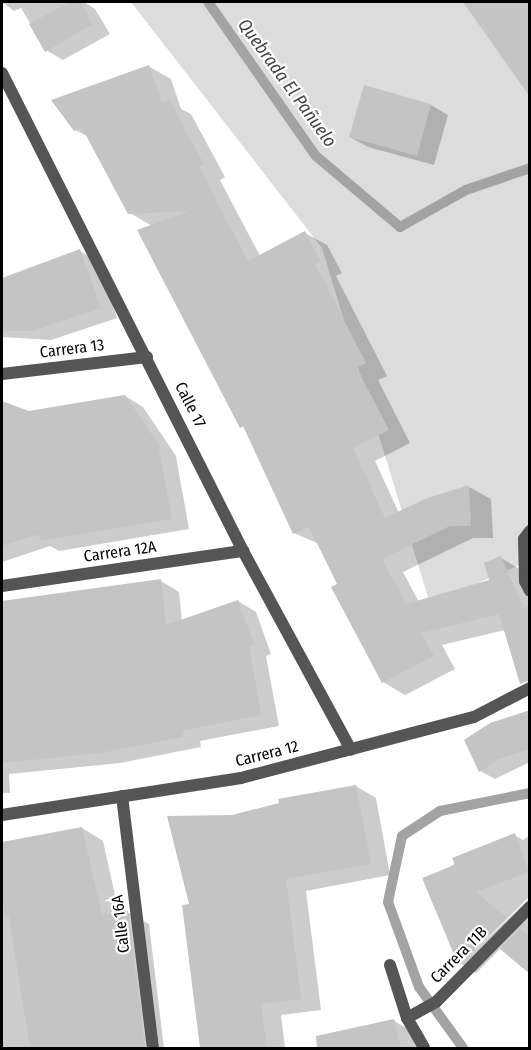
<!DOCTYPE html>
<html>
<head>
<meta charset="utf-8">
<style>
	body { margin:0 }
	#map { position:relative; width:531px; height:1050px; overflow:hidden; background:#fff; font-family:"Fira Sans Condensed",sans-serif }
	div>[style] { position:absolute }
	.green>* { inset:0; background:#dcdcdc }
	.shadow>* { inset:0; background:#0003 }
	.stream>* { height:10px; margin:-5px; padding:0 5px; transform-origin:5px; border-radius:5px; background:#a3a3a3 }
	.building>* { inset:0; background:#c4c4c4 }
	.street>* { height:12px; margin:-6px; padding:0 6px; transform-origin:6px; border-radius:6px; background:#555 }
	span { translate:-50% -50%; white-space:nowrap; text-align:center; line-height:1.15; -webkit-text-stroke:4.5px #fff; paint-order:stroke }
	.street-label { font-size:16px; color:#000 }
	.water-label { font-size:18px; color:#444; font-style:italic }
	.frame { position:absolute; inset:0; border:3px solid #000; pointer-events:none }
</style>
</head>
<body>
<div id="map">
	<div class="green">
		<i style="clip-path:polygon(131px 2px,529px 2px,529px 561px,430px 604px,322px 248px)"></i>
	</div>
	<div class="shadow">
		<i style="clip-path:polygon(2px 2px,84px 2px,95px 9px,110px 34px,63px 60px,46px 50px,21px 8px,14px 11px)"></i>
		<i style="clip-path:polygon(469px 2px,530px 2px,530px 91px,466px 3px)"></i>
		<i style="clip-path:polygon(148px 66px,171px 79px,181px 109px,191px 114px,225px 177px,220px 180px,260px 256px,305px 233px,327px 245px,342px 273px,336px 276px,387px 376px,378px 380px,410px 443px,375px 461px,399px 513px,469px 487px,491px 499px,493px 538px,473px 538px,403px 572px,419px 602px,491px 581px,501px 558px,523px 571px,530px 586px,530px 661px,505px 630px,442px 645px,455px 669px,405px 695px,383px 682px,319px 544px,294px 533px,152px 226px,130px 213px,89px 137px,75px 130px)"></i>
		<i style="clip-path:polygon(431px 105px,448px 115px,434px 165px,368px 147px,350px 137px)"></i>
		<i style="clip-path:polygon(80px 251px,97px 261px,117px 318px,51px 340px,2px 337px,2px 280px)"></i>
		<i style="clip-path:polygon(125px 396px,143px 407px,176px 456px,189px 529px,59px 551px,50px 546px,2px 562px,2px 402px,29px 412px)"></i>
		<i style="clip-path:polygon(161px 581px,179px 592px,182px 621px,238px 601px,256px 612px,271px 654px,266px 656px,279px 726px,200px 741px,201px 747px,120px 763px,9px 774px,10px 793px,2px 793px,2px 602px)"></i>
		<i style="clip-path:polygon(530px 712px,530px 762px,495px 779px,480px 771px)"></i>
		<i style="clip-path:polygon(356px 786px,376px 798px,390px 875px,306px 891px,321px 1010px,281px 1015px,285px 1048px,204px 1048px,184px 906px,191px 905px,232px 816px)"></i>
		<i style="clip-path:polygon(82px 828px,103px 841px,119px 913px,127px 912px,149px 924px,164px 1048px,2px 1048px,2px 844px)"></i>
		<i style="clip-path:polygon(514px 835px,523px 840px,530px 835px,530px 896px,466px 959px,530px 898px,530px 972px,501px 948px,476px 973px,460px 963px,424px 879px)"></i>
		<i style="clip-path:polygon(394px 1021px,414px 1032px,418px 1048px,328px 1048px,325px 1036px)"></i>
	</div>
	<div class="stream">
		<i style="left:208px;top:2px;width:188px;rotate:55deg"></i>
		<i style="left:316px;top:156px;width:110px;rotate:40.2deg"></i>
		<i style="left:400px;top:227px;width:76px;rotate:-29.3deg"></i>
		<i style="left:466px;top:190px;width:68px;rotate:-19deg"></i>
		<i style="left:463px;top:1048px;width:75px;rotate:-125.8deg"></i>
		<i style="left:419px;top:987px;width:90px;rotate:-110deg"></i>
		<i style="left:388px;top:902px;width:67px;rotate:-78deg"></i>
		<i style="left:402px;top:836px;width:45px;rotate:-33.3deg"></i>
		<i style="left:440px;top:811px;width:92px;rotate:-11.3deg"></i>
	</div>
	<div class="building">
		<i style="clip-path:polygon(70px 2px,80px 2px,93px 24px,45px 52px,29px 24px)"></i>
		<i style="clip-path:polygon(463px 2px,530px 2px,530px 97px)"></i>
		<i style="clip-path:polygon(149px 65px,162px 103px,169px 100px,204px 164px,199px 167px,248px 261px,305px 231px,320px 261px,315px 264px,366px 363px,357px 368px,389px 430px,353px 448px,385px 518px,425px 499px,469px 485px,471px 526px,450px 526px,382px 559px,406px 604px,489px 580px,484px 563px,501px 556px,524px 608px,530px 606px,530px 680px,520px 684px,499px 614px,421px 633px,434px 656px,382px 683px,331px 587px,337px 584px,309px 527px,293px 534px,243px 426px,240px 428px,137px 230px,189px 211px,128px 214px,82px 128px,74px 131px,51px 100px)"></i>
		<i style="clip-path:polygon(364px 85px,431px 104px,417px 156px,349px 137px)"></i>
		<i style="clip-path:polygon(80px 249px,101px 308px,33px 331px,2px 331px,2px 278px)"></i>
		<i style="clip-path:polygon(125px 395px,158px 444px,172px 519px,40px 541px,39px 534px,2px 546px,2px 401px,29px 411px)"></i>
		<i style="clip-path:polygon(161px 579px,166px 625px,238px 600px,254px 644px,249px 646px,261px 715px,182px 731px,183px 737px,100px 753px,2px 763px,2px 601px)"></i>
		<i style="clip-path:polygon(530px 710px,530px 749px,499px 759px,479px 772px,464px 740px,490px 723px)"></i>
		<i style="clip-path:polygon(356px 785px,371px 864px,286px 879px,301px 999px,261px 1004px,267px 1048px,200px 1048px,182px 905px,189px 904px,167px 816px,232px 815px,279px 803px,278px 799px)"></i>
		<i style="clip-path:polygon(82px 827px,102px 915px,128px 911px,145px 1048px,30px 1048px,9px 917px,6px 917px,2px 898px,2px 842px)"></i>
		<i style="clip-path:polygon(515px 833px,529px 872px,476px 892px,507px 918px,458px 964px,422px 878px,455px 865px,452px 858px)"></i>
		<i style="clip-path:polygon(520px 929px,530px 937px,530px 974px,500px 949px)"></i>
		<i style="clip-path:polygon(394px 1019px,401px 1048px,317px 1048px,316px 1036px)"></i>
	</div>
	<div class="street">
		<i style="left:2px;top:73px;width:535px;rotate:63.24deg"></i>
		<i style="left:243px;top:551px;width:226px;rotate:61.5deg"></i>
		<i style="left:2px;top:374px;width:146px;rotate:-6.7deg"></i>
		<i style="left:530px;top:531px;width:10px;rotate:127deg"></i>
		<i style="left:524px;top:539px;width:42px;rotate:88.6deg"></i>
		<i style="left:525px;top:581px;width:11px;rotate:63deg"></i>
		<i style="left:2px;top:586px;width:244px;rotate:-8.3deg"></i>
		<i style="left:122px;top:796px;width:254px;rotate:83deg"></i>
		<i style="left:2px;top:815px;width:242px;rotate:-8.8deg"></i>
		<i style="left:241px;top:778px;width:241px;rotate:-14.7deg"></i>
		<i style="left:474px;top:717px;width:63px;rotate:-27.4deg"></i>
		<i style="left:390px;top:965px;width:56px;rotate:72.2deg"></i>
		<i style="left:407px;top:1018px;width:34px;rotate:60deg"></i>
		<i style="left:407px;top:1018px;width:33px;rotate:-29deg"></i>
		<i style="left:436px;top:1002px;width:134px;rotate:-45.3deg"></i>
	</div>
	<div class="street-label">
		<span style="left:72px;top:349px;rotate:-7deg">Carrera 13</span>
		<span style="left:190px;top:405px;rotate:63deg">Calle 17</span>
		<span style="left:120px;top:552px;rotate:-8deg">Carrera 12A</span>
		<span style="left:267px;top:754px;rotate:-14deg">Carrera 12</span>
		<span style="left:121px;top:924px;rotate:-97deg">Calle 16A</span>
		<span style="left:459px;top:955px;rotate:-45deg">Carrera 11B</span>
	</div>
	<div class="water-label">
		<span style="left:287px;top:83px;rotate:54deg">Quebrada El Pañuelo</span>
	</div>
	<div class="frame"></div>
</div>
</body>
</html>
